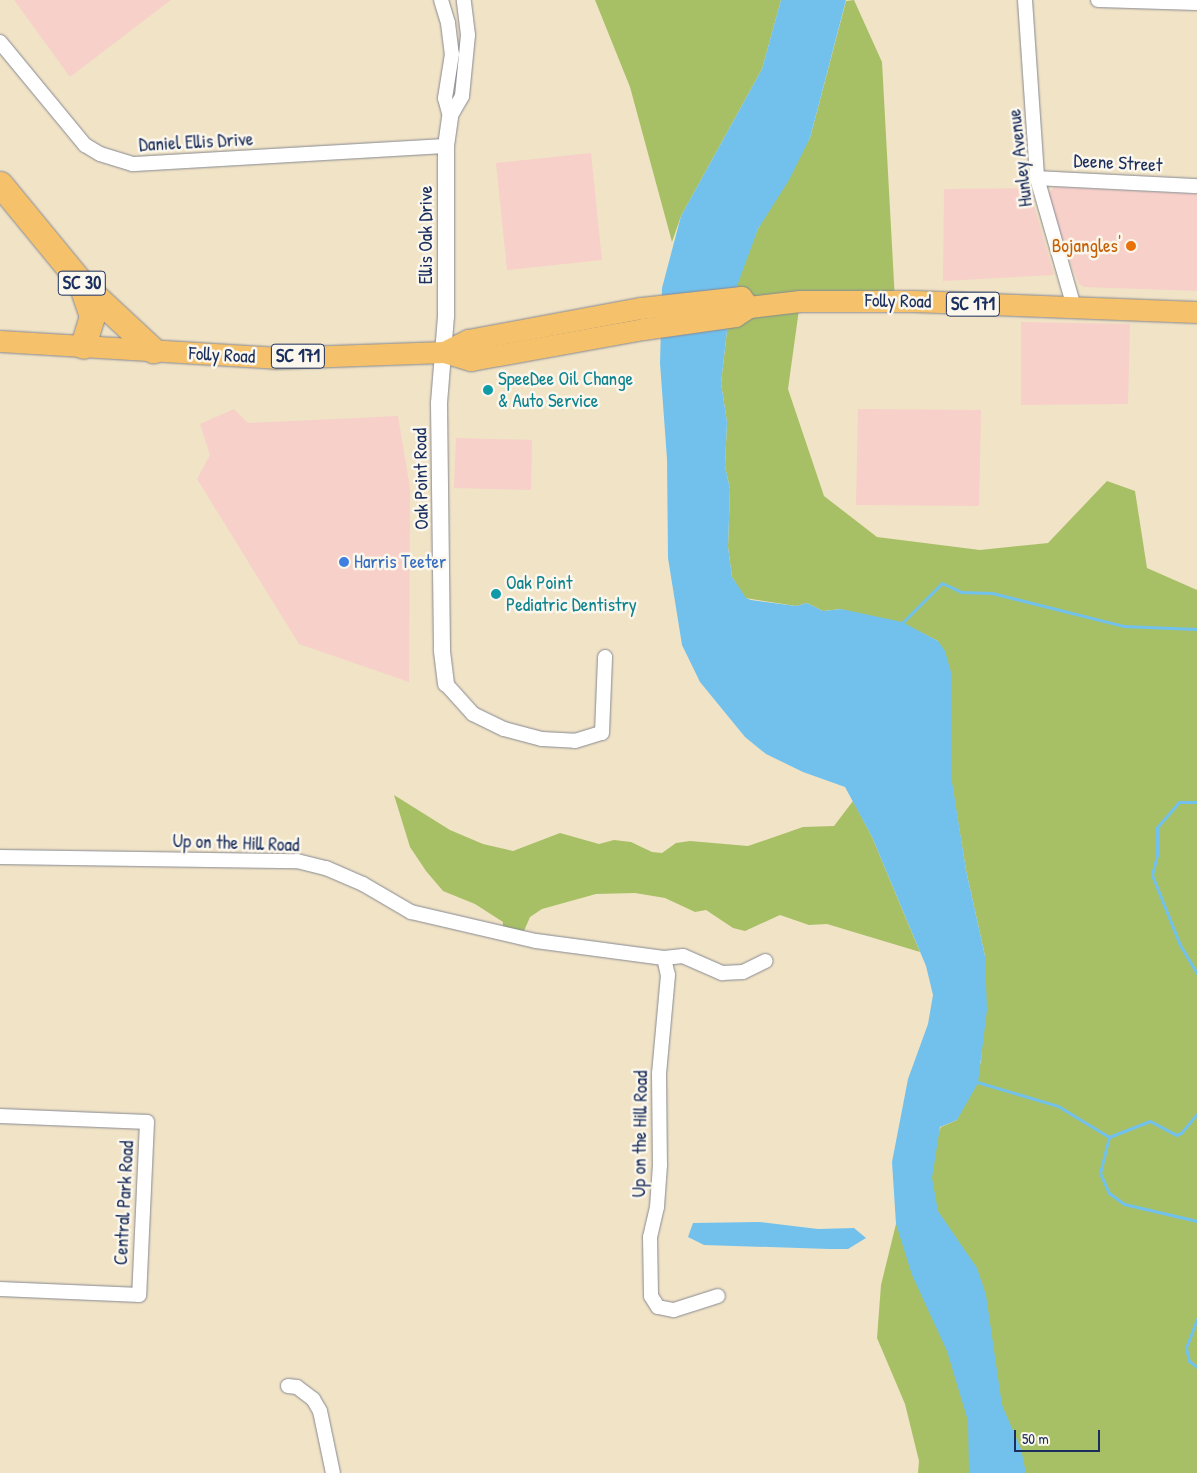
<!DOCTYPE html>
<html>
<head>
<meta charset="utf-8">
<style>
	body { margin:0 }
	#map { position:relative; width:1197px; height:1473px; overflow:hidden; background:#f1e3c6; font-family:"Patrick Hand",sans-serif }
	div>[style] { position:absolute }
	.built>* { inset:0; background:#f7d0c9 }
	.green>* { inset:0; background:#a7c066 }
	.water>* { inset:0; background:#72c1ed }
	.stream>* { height:3px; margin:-1.5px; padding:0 1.5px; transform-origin:1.5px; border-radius:1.5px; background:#72c1ed }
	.roads { filter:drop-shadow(0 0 1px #868992) drop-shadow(0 0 1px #868992) }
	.minor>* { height:14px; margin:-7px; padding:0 7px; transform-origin:7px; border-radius:7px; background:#fff }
	.tertiary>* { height:16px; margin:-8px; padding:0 8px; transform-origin:8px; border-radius:8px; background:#fff }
	.primary>* { height:21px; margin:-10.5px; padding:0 10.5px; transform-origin:10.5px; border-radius:10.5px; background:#f6c16b }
	.motorway>* { height:25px; margin:-12.5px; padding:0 12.5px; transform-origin:12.5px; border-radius:12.5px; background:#f6c16b }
	.dots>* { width:14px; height:14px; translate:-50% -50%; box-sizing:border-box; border:2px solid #fbf7ec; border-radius:50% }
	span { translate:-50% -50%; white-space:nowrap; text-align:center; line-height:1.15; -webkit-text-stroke:5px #fbf7ec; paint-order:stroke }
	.shield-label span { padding:1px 4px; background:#fbf7ec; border:1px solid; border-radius:4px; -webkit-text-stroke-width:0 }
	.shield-label { font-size:18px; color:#1b2f5e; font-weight:700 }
	.street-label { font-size:19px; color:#1b2f5e }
	.food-label { font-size:19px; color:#c56008 }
	.right { translate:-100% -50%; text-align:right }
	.culture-label { font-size:19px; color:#0d838f }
	.left { translate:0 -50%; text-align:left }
	.shop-label { font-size:19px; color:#366cbe }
	.scale { position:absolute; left:1014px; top:1430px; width:86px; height:22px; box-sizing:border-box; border:2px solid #1b2f5e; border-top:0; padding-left:6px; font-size:15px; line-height:18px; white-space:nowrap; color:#1b2f5e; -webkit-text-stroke:4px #fbf7ec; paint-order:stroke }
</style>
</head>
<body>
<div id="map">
	<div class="built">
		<i style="clip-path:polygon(14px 0,171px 0,70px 77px)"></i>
		<i style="clip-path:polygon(591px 153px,602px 260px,507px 270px,496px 163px)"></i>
		<i style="clip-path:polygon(1054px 187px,1197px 194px,1197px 291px,1084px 287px,1079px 284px,1057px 232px,1047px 195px)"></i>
		<i style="clip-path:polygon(1029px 188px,1054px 275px,943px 281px,944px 189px)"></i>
		<i style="clip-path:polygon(1021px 322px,1130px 324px,1128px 404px,1021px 405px)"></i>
		<i style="clip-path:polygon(234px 409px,248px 423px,398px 416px,410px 488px,409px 682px,299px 644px,197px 479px,210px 455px,200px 424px)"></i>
		<i style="clip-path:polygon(858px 409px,981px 410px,979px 506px,856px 505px)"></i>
		<i style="clip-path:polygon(456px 438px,532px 440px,531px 490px,454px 488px)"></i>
	</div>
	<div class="green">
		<i style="clip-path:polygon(595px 0,781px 0,762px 69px,681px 216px,672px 242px,630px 87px)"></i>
		<i style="clip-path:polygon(854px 0,882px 62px,895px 301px,800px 302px,788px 389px,824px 496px,877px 537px,980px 550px,1048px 543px,1107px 481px,1135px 491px,1147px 568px,1197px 590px,1197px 1473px,918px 1473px,919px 1461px,905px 1404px,877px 1338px,881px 1285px,896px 1224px,941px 1127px,957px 1120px,981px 1062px,985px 956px,966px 870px,951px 779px,938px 641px,920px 632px,841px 609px,823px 611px,807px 603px,796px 606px,745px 598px,732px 577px,728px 547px,730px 489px,725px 466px,727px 422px,721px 383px,730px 305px,741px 269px,758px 229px,810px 138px,846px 1px)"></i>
		<i style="clip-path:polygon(394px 795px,450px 830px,483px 844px,513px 851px,560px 833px,599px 844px,614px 840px,631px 842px,652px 852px,662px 853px,676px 843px,690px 841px,748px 846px,803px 827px,834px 826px,853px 801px,872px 837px,920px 952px,827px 924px,809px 925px,780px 915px,745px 931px,733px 928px,706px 910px,695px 912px,665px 898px,635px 893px,596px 894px,542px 909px,530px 917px,524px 931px,509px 942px,502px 934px,503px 922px,475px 904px,443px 891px,426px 871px,410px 847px)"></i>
	</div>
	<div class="water">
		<i style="clip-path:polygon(781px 0,846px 0,810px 138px,789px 180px,758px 229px,730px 305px,721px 383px,727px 422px,725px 466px,730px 489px,728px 547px,732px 577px,746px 598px,751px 600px,796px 606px,807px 603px,823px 611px,841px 609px,902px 622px,938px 641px,945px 651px,951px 672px,952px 782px,966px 870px,985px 956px,987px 1010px,978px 1083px,957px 1120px,940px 1127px,932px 1178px,938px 1211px,977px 1268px,986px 1295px,1002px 1405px,1021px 1449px,1026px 1473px,969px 1473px,968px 1421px,947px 1351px,912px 1275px,896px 1224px,892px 1162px,908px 1079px,928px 1024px,933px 995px,926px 966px,872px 837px,845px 787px,803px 772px,766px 754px,745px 737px,700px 682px,682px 645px,668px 558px,667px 459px,660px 363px,662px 288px,681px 216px,762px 69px)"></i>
		<i style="clip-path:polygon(759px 1222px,818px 1229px,854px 1228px,866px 1238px,848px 1249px,829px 1249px,704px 1245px,688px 1237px,693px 1223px)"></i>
	</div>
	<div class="stream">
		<i style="left:901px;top:624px;width:58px;rotate:-45deg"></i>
		<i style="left:942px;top:583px;width:21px;rotate:25deg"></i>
		<i style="left:961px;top:592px;width:31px;rotate:2deg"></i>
		<i style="left:992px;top:593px;width:135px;rotate:14.1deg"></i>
		<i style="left:1123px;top:626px;width:74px;rotate:2.3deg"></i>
		<i style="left:1197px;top:802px;width:18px;rotate:180deg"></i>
		<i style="left:1179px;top:802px;width:33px;rotate:131deg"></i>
		<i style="left:1157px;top:827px;width:28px;rotate:90deg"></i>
		<i style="left:1157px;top:855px;width:21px;rotate:104deg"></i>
		<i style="left:1152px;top:875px;width:75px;rotate:68.2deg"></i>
		<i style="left:1180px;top:945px;width:33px;rotate:59deg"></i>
		<i style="left:977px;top:1082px;width:84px;rotate:16.5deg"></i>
		<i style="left:1058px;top:1106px;width:60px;rotate:31.3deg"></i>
		<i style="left:1109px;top:1137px;width:37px;rotate:104deg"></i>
		<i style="left:1100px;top:1173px;width:22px;rotate:66deg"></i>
		<i style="left:1109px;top:1193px;width:19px;rotate:36deg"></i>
		<i style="left:1124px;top:1204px;width:75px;rotate:13.1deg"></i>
		<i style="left:1109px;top:1137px;width:44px;rotate:-21.3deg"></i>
		<i style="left:1150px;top:1121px;width:30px;rotate:28deg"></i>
		<i style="left:1176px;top:1135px;width:5px;rotate:-22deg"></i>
		<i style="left:1181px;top:1133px;width:25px;rotate:-50deg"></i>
		<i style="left:1197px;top:1319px;width:31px;rotate:111deg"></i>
		<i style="left:1186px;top:1348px;width:13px;rotate:77deg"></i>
		<i style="left:1189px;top:1361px;width:10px;rotate:37deg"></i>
	</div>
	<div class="roads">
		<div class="minor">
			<i style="left:441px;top:0;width:24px;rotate:73deg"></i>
			<i style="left:448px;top:23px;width:31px;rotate:83deg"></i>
			<i style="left:452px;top:54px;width:45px;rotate:99deg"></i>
			<i style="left:445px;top:98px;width:20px;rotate:75deg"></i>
			<i style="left:1025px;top:0;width:178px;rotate:86.1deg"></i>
			<i style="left:1037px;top:178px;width:134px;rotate:74deg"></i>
			<i style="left:1098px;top:0;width:99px;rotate:1.7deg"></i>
			<i style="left:0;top:42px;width:134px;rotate:50.5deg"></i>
			<i style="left:85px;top:145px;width:17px;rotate:31deg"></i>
			<i style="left:100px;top:154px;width:34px;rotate:17deg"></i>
			<i style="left:133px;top:164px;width:314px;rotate:-3.3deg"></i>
			<i style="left:450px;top:117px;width:24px;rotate:-60deg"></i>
			<i style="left:462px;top:96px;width:61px;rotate:-84.4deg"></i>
			<i style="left:468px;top:35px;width:35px;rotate:-97deg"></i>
			<i style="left:1037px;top:178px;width:160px;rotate:2.9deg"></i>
			<i style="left:446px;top:684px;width:40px;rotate:48deg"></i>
			<i style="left:473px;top:714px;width:34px;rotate:26deg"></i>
			<i style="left:504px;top:729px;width:39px;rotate:15deg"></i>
			<i style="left:542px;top:739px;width:33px;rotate:3deg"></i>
			<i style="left:575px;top:741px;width:28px;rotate:-17deg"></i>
			<i style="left:602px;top:733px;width:76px;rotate:-87.7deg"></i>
			<i style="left:0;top:857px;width:297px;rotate:0.8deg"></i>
			<i style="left:297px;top:861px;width:30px;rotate:14deg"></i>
			<i style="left:326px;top:868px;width:40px;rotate:23.4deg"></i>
			<i style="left:363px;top:884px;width:56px;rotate:30.3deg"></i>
			<i style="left:411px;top:912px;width:128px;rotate:13.1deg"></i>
			<i style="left:536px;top:941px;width:129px;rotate:7.6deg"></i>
			<i style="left:664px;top:958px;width:19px;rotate:-6deg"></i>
			<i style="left:683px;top:956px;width:43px;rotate:23.6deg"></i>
			<i style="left:722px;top:973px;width:21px;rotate:-3deg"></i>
			<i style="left:743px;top:972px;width:25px;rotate:-26deg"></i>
			<i style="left:664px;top:958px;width:17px;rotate:77deg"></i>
			<i style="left:668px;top:975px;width:98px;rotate:95.2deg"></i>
			<i style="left:659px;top:1073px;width:92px;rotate:89.4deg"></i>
			<i style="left:660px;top:1165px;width:42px;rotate:94.1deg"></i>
			<i style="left:657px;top:1207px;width:31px;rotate:103deg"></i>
			<i style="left:650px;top:1237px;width:59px;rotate:89deg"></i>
			<i style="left:651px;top:1296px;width:13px;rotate:58deg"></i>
			<i style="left:658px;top:1307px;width:16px;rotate:11deg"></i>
			<i style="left:674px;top:1310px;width:46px;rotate:-17.7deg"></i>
			<i style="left:0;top:1116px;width:147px;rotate:2.3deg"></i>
			<i style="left:147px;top:1122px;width:173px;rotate:92.6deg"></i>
			<i style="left:139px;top:1295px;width:139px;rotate:-177.5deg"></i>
			<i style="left:288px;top:1386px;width:9px;rotate:6deg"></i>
			<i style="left:297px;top:1387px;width:20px;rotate:37deg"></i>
			<i style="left:313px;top:1399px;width:14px;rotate:60deg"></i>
			<i style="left:320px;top:1411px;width:63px;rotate:78.2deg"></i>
		</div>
		<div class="tertiary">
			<i style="left:446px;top:684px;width:35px;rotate:-97deg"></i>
			<i style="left:442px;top:649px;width:246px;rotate:-90.7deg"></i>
			<i style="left:439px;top:403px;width:87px;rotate:-85.4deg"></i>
			<i style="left:446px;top:316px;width:170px;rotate:-90deg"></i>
			<i style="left:446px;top:146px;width:29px;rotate:-82deg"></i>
		</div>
		<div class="primary">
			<i style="left:0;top:341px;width:276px;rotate:3.5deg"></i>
			<i style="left:275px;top:358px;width:169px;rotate:-2deg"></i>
			<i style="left:444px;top:352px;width:28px;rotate:17deg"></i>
			<i style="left:471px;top:360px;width:175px;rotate:-10.2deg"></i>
			<i style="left:643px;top:329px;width:93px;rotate:-8deg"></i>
			<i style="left:735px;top:316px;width:17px;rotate:-33deg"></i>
			<i style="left:749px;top:307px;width:51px;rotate:-6.7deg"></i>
			<i style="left:800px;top:301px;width:113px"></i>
			<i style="left:913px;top:301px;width:284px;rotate:2.2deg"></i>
			<i style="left:444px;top:352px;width:27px;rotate:-27deg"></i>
			<i style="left:468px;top:340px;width:176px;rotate:-10.5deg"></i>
			<i style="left:641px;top:308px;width:101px;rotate:-6.3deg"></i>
			<i style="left:741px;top:297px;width:13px;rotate:51deg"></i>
		</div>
		<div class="motorway">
			<i style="left:0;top:184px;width:131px;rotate:50.6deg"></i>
			<i style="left:83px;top:285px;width:96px;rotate:42.9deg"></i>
			<i style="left:82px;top:287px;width:31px;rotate:71deg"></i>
			<i style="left:92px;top:316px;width:31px;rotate:107deg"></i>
		</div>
	</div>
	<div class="dots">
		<i style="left:1131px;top:246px;background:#e8710a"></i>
		<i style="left:488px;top:390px;background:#0f9aa8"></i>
		<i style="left:344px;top:562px;background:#3f7fe0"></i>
		<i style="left:496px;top:594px;background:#0f9aa8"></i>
	</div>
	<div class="shield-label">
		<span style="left:82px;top:283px">SC 30</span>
		<span style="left:973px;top:304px">SC 171</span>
		<span style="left:298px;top:356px">SC 171</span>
	</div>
	<div class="street-label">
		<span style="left:196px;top:142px;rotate:-3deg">Daniel Ellis Drive</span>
		<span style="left:1020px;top:158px;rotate:-97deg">Hunley Avenue</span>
		<span style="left:1118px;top:163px;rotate:3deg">Deene Street</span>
		<span style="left:426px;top:235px;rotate:-90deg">Ellis Oak Drive</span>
		<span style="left:898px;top:301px;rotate:1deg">Folly Road</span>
		<span style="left:222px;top:355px;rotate:3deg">Folly Road</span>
		<span style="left:421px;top:479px;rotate:-91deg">Oak Point Road</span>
		<span style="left:236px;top:843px;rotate:2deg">Up on the Hill Road</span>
		<span style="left:640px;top:1134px;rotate:-89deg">Up on the Hill Road</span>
		<span style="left:124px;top:1203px;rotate:-87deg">Central Park Road</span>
	</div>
	<div class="food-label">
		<span class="right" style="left:1121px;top:246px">Bojangles'</span>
	</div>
	<div class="culture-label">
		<span class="left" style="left:498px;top:390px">SpeeDee Oil Change<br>&amp; Auto Service</span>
		<span class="left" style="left:506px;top:594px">Oak Point<br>Pediatric Dentistry</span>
	</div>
	<div class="shop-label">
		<span class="left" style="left:354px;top:562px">Harris Teeter</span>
	</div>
	<div class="scale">50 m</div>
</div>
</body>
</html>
